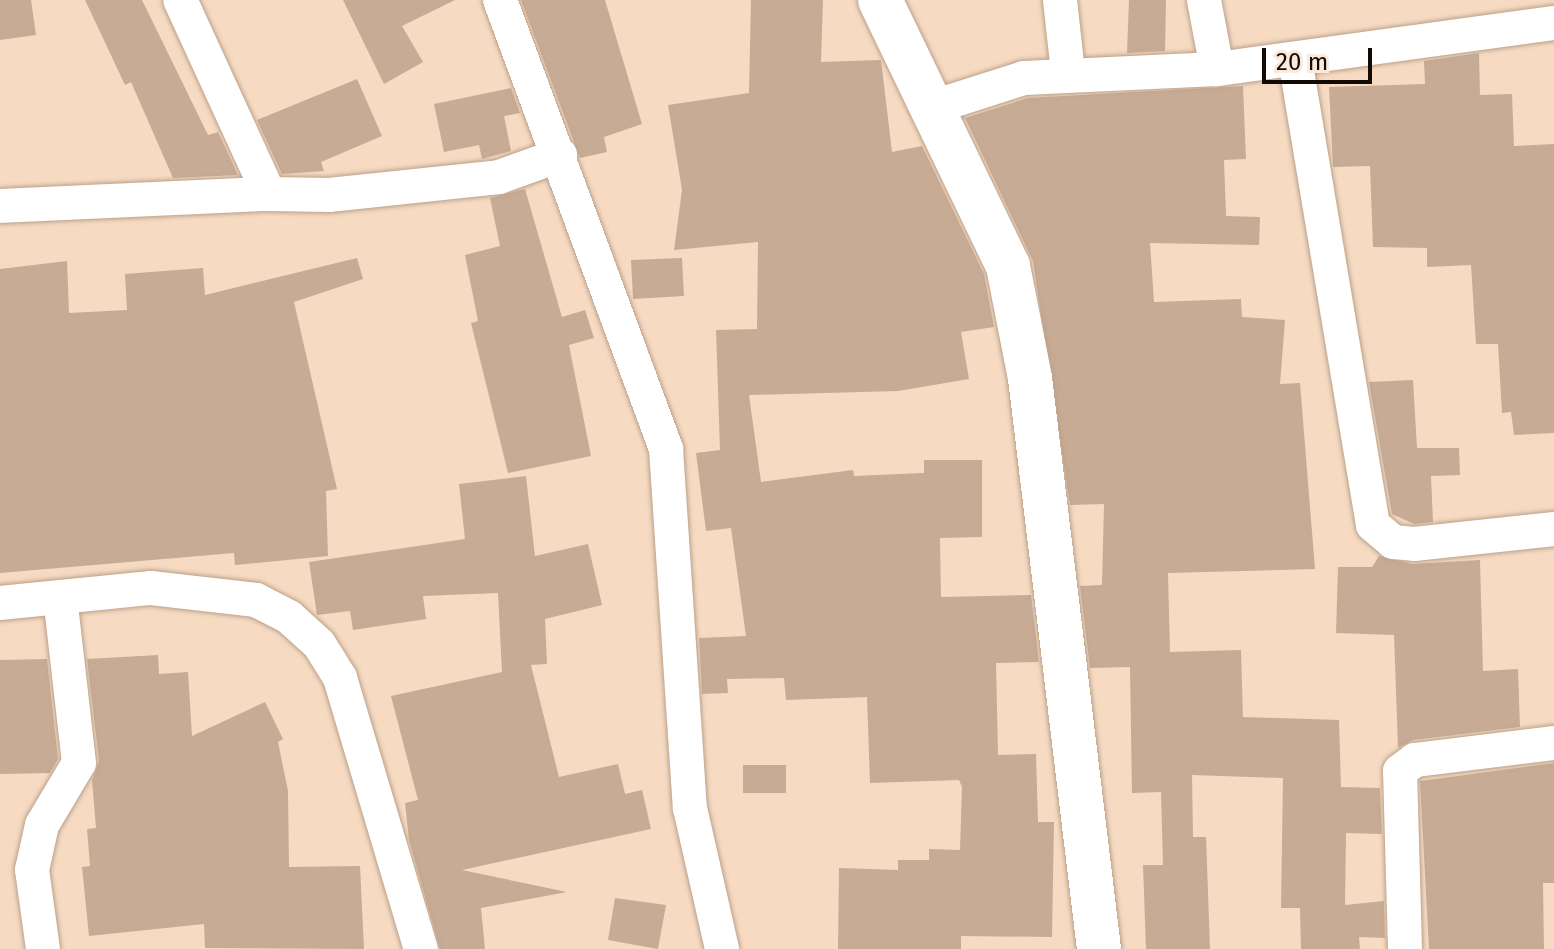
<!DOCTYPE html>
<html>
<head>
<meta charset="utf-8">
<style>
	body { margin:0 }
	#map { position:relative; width:1554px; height:949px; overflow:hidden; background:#f6dac2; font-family:"Fira Sans",sans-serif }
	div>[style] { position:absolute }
	.building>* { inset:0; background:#c7ab95 }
	.roads { filter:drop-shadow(0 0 2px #bba089) drop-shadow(0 0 2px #bba089) }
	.minor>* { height:34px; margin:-17px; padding:0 17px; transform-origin:17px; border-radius:17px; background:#fff }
	.tertiary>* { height:44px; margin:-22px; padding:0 22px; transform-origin:22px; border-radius:22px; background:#fff }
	span { translate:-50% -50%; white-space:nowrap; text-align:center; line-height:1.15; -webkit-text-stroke:8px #fbeadb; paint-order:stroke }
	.scale { position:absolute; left:1262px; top:48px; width:110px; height:36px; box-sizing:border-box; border:4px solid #130a04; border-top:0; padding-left:10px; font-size:24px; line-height:28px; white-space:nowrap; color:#130a04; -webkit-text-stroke:6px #fbeadb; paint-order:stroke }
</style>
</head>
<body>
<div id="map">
	<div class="building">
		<i style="clip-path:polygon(0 0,31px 0,36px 35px,0 40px)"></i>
		<i style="clip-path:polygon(85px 0,142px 0,208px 135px,218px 132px,238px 175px,173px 178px,131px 82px,125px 85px)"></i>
		<i style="clip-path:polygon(343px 0,455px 0,402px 26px,423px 62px,384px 84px)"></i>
		<i style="clip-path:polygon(521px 0,605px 0,642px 124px,604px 137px,607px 152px,580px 158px)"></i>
		<i style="clip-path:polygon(751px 0,823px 0,821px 62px,881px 60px,892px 152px,922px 146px,984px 274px,994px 327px,961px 332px,969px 379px,898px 391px,749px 395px,761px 482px,853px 470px,854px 476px,924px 473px,924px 460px,982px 460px,982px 537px,940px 538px,941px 597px,1031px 595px,1039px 662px,996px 663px,998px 755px,1036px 754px,1038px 822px,1054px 822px,1052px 937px,961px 936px,961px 949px,838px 949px,839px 868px,898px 870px,898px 860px,929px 860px,929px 849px,960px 850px,962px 787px,959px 780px,870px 783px,867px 697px,786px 700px,784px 678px,727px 679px,728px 693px,702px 694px,699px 638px,746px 636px,731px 528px,706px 531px,696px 453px,720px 450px,716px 330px,757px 329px,758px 242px,674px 250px,682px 190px,668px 105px,749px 93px)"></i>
		<i style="clip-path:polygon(1129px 0,1166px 0,1165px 51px,1127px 53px)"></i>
		<i style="clip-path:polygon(1479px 53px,1480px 95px,1512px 94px,1514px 146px,1554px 144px,1554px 433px,1514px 435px,1511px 412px,1502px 413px,1498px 344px,1476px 344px,1471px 265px,1427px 267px,1427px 248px,1373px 247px,1370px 166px,1333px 167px,1329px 87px,1425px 84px,1424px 61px)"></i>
		<i style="clip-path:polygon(357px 79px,382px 136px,321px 162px,324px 171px,282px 174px,257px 120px)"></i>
		<i style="clip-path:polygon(1243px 86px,1246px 159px,1224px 160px,1226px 216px,1260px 217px,1259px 245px,1150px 243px,1154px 302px,1241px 299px,1242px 317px,1285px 320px,1280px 384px,1300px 383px,1315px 569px,1168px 573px,1170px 652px,1241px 650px,1243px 717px,1339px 720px,1341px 787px,1380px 788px,1382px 834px,1346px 833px,1345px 905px,1384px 901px,1385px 938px,1359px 937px,1360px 949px,1301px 949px,1300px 908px,1281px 908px,1283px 778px,1192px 775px,1193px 837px,1206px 837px,1210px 949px,1146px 949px,1143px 865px,1163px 865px,1161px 792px,1132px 793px,1130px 667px,1090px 668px,1080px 586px,1102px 585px,1104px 504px,1070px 505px,1033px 261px,965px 118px,1028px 98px)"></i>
		<i style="clip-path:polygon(511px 88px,520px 113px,504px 116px,511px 151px,482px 159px,479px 145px,444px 152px,434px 104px)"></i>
		<i style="clip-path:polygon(525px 189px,562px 317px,585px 310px,594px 338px,569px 345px,591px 456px,508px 473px,471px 323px,478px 321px,465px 255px,500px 246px,490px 198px)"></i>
		<i style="clip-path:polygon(357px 258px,363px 279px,294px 302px,337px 489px,326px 491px,328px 556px,235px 565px,234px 553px,0 573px,0 269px,67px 261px,69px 313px,127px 310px,125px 274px,203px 268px,205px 295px)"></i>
		<i style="clip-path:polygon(682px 258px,684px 296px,633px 299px,631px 260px)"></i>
		<i style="clip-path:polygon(1413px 380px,1417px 448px,1459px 448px,1460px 475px,1431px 476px,1433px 522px,1414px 524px,1392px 514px,1369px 382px)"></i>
		<i style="clip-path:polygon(526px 476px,535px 556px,588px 544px,602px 605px,545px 619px,547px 664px,531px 665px,559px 777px,618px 764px,625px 794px,642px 790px,651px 829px,462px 870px,567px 892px,481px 908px,485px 949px,440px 949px,409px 840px,405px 803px,418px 800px,391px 696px,502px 672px,498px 593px,423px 596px,426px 619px,353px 630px,350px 611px,317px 615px,309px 562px,465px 539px,459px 484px)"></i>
		<i style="clip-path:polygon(1379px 556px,1412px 564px,1480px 560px,1483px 671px,1518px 669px,1520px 727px,1413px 740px,1398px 748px,1394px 635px,1336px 633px,1338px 567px,1372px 567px)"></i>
		<i style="clip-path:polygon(158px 655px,159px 674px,188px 672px,192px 736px,265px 702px,283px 739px,278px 742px,288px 791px,289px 867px,360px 866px,364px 949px,205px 948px,204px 924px,89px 936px,82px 867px,90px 866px,87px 829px,96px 828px,92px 781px,99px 761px,87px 659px)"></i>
		<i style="clip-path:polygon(47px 659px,58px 759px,50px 773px,0 774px,0 660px)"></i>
		<i style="clip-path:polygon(1554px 763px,1554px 883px,1543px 883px,1544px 949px,1429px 949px,1420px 781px)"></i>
		<i style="clip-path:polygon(743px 765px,786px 765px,786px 793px,743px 793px)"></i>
		<i style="clip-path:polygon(615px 898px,666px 905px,658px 949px,608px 940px)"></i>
	</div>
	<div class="roads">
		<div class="minor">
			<i style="left:500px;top:0;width:479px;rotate:69.7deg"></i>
			<i style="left:666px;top:449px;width:360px;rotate:86.2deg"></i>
			<i style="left:690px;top:808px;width:145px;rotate:77.2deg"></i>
			<i style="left:1060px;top:0;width:73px;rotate:83.7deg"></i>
			<i style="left:1295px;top:59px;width:472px;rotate:80.5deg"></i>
			<i style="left:1373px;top:525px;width:26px;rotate:40deg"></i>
			<i style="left:1393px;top:542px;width:21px;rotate:5deg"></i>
			<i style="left:1414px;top:544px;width:141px;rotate:-6.1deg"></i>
			<i style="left:1217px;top:69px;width:340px;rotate:-7.8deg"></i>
			<i style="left:930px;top:108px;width:99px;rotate:-17.7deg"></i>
			<i style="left:1024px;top:78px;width:193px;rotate:-2.7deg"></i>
			<i style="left:1217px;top:69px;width:70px;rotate:-100.7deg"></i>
			<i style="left:269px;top:194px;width:60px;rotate:1deg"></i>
			<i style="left:329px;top:195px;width:171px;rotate:-6deg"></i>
			<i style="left:499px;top:177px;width:65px;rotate:-19.8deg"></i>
			<i style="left:0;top:206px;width:269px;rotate:-2.6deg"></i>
			<i style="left:269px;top:194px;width:213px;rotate:-114.6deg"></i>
			<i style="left:0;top:603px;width:152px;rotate:-5.7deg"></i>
			<i style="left:151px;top:588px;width:106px;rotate:6.5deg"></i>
			<i style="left:256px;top:600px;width:37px;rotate:27deg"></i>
			<i style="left:289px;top:617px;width:40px;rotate:42deg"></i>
			<i style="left:319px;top:644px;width:40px;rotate:58deg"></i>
			<i style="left:340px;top:678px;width:283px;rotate:73.4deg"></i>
			<i style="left:43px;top:949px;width:80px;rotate:-97.9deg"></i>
			<i style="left:32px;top:870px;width:46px;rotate:-77.5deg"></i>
			<i style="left:42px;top:825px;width:72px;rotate:-59.2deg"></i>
			<i style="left:79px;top:763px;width:167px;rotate:-96.5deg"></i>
			<i style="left:1405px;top:949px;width:178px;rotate:-91.6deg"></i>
			<i style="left:1400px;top:771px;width:19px;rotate:-36deg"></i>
			<i style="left:1415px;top:760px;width:140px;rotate:-7deg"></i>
		</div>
		<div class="tertiary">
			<i style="left:880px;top:0;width:295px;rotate:64.3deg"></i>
			<i style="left:1008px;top:266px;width:114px;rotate:78.9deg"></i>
			<i style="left:1030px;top:378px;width:575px;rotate:83.11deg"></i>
		</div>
	</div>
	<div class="scale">20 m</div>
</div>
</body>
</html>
